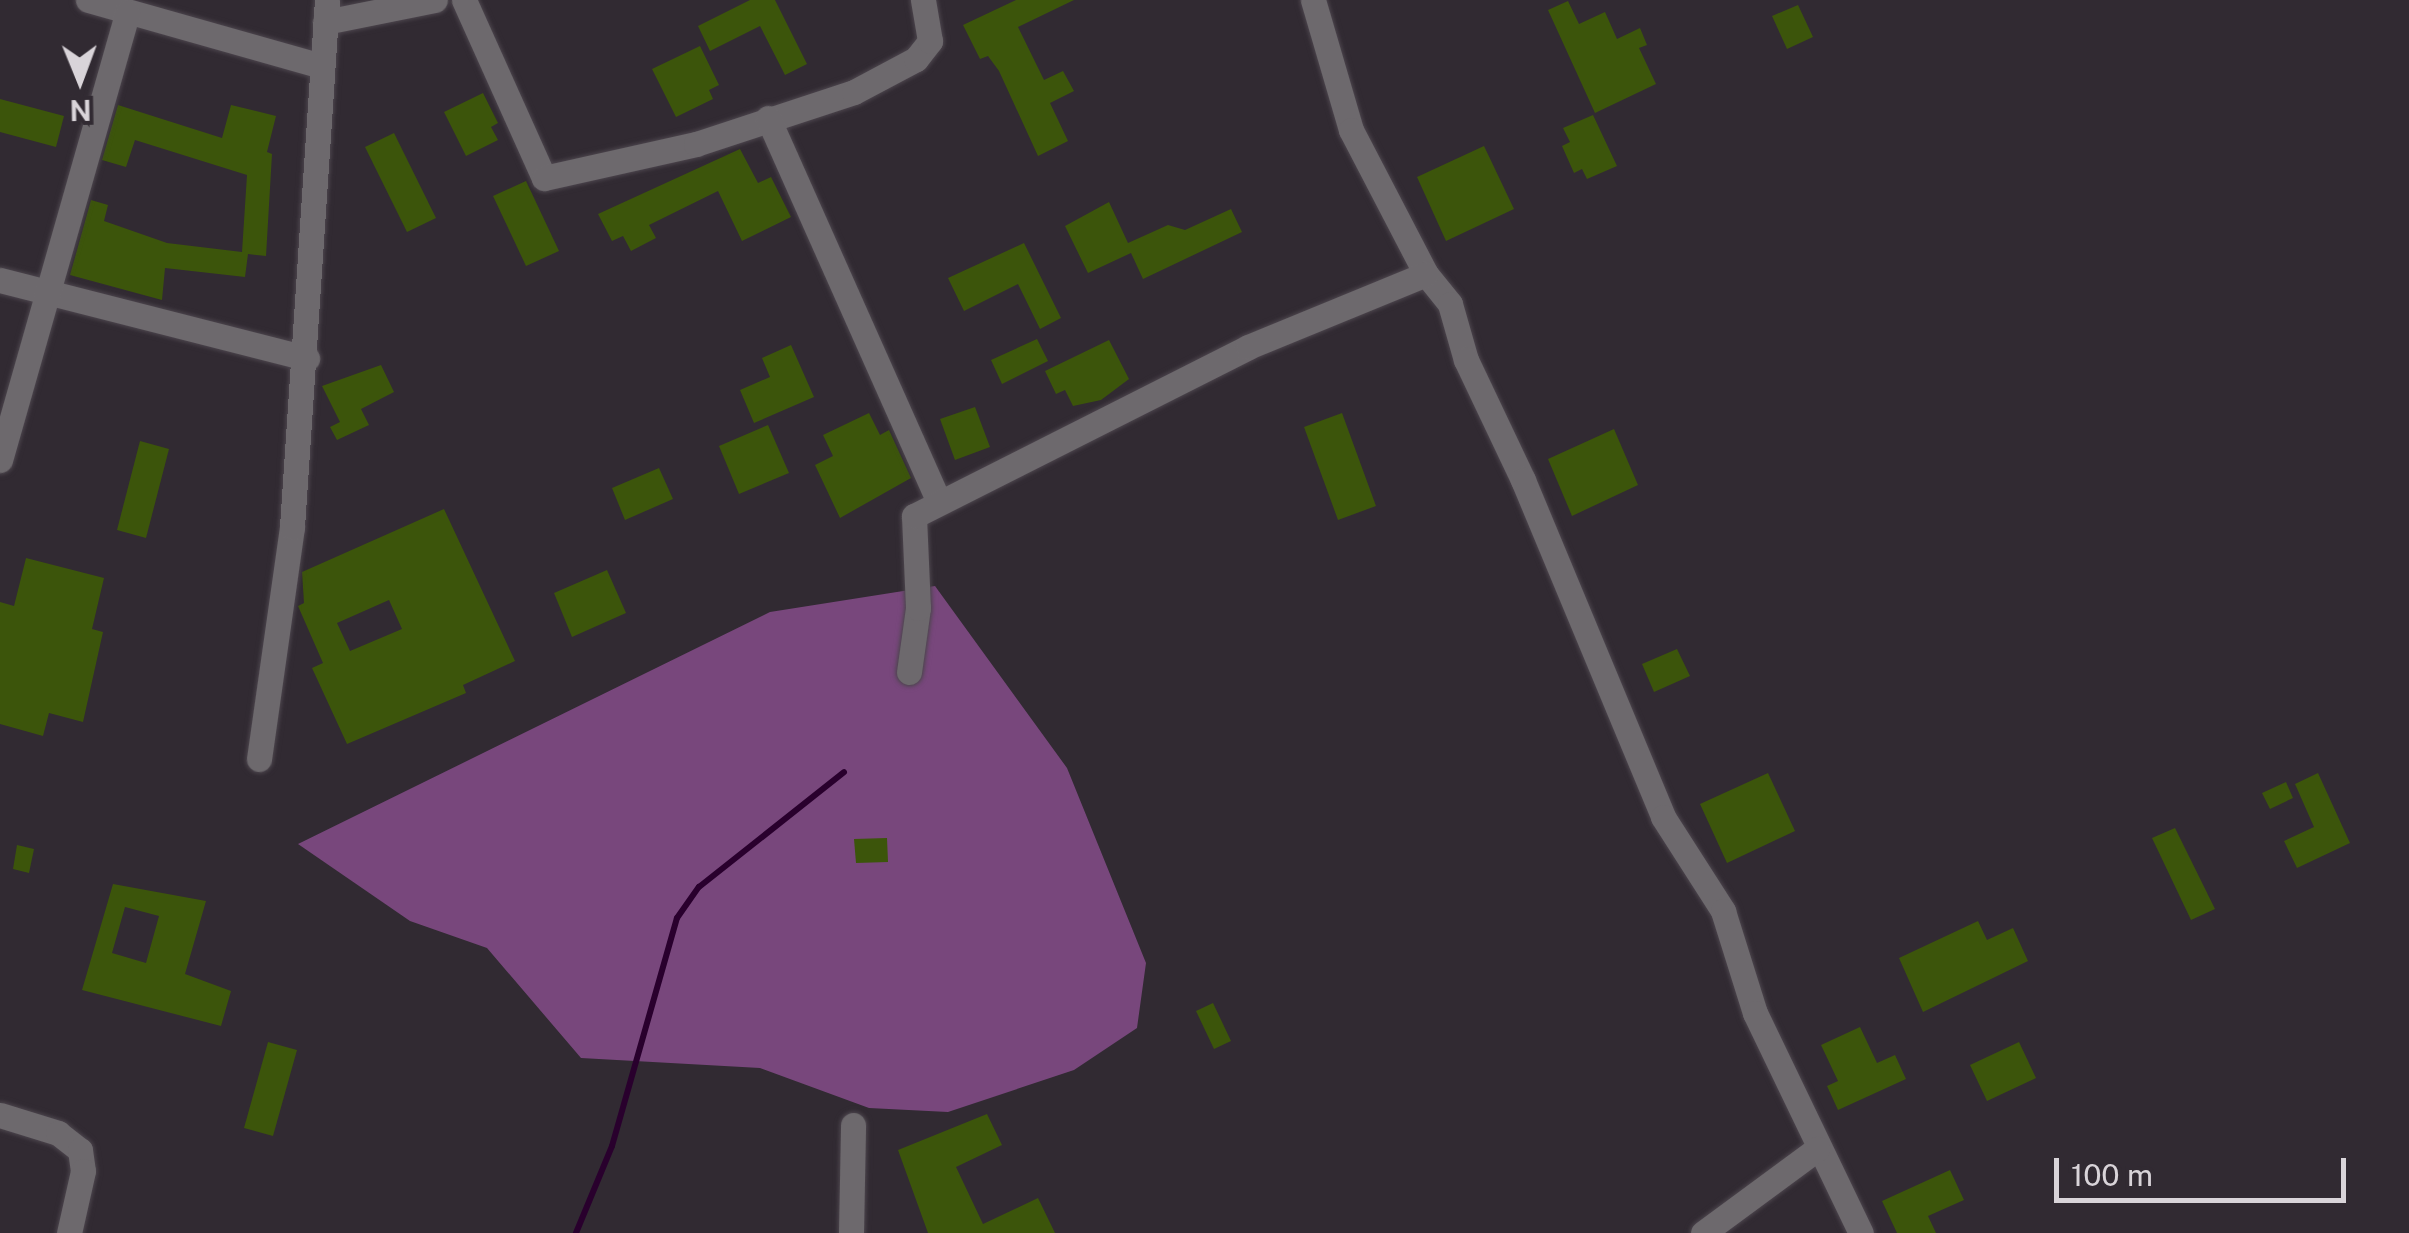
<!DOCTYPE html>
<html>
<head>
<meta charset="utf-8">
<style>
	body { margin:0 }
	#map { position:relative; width:2409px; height:1233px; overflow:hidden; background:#312a32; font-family:"Public Sans",sans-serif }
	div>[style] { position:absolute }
	.forest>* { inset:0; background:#78477c }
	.stream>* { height:6px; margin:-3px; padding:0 3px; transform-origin:3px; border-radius:3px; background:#29002d }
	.building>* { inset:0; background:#3c550b }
	.roads { filter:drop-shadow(0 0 2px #4c454d) drop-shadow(0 0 2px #4c454d) }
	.minor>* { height:25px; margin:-12.5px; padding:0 12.5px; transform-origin:12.5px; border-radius:12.5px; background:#6d696d }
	span { translate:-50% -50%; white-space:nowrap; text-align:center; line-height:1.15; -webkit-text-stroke:8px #312a32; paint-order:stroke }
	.north { position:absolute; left:30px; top:30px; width:100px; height:100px; -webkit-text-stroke:8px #312a32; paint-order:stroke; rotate:179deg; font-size:28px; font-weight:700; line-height:40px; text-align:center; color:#d9d4d9 }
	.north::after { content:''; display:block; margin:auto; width:35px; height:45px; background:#d9d4d9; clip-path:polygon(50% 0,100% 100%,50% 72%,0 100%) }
	.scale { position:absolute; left:2054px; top:1158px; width:292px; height:45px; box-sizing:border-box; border:5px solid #d9d4d9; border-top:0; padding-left:12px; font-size:30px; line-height:35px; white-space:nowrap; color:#d9d4d9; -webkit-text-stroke:8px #312a32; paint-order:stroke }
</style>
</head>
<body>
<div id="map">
	<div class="forest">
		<i style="clip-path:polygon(935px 586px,1067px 768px,1146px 963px,1137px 1028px,1074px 1070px,948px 1112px,869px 1108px,760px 1068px,581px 1058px,487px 948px,410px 921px,298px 844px,770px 612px)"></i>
	</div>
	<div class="stream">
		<i style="left:576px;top:1233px;width:94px;rotate:-67.5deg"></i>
		<i style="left:612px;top:1146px;width:237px;rotate:-74.1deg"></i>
		<i style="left:677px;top:918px;width:38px;rotate:-55deg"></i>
		<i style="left:699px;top:887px;width:185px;rotate:-38.4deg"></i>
	</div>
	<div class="building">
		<i style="clip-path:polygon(750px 0,775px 0,807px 64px,785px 75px,760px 26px,710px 51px,698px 26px)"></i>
		<i style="clip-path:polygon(1016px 0,1074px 0,1018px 27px,1044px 80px,1063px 71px,1074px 91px,1050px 103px,1068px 141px,1038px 156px,999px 71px,988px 56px,980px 59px,963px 25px)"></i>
		<i style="clip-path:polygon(1568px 1px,1579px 24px,1605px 12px,1617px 39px,1640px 28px,1647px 45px,1639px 48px,1656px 84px,1595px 113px,1548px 10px)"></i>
		<i style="clip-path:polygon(1798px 5px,1813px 37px,1787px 49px,1772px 16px)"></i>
		<i style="clip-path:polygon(700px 46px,719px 85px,709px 90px,713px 99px,676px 117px,652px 69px)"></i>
		<i style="clip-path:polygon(483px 93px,498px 123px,491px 127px,498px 140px,466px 156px,444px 112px)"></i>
		<i style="clip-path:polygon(0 99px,64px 116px,56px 147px,0 132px)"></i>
		<i style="clip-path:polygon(118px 105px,222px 138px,231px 105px,276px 116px,267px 152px,272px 154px,266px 256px,248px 254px,245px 277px,165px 268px,162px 300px,70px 275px,91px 200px,108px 205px,104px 221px,167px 243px,242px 252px,247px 175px,135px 140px,126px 167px,102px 160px)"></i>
		<i style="clip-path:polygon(1593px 115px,1617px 166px,1587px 179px,1582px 169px,1574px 173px,1562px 146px,1570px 142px,1563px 128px)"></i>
		<i style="clip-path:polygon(394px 133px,436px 218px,407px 232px,365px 147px)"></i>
		<i style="clip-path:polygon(1484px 146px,1514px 209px,1446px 241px,1417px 177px)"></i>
		<i style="clip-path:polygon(740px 149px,758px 183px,771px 177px,791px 217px,742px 241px,718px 191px,649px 225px,656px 238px,631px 251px,623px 236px,612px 241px,598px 214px)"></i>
		<i style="clip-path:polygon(526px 181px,559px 251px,526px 266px,493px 196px)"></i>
		<i style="clip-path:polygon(1109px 202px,1128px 243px,1168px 225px,1185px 230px,1231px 209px,1242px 232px,1143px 279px,1131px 253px,1088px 273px,1065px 226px)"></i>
		<i style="clip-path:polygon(1024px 243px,1061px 318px,1040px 329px,1018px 284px,964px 311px,948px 278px)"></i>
		<i style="clip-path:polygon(1037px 339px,1048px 361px,1002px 384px,991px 360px)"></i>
		<i style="clip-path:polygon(1109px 340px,1129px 379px,1101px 400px,1073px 406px,1065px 390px,1056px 394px,1045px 371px)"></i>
		<i style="clip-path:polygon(791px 345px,814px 397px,754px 423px,740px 390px,770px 377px,762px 358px)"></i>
		<i style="clip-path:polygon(381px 365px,394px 392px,361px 409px,369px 425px,337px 440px,330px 427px,340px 422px,322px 386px)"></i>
		<i style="clip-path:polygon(975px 407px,990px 447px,955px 460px,940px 419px)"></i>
		<i style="clip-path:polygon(869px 413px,880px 435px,889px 430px,911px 478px,840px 518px,815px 465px,833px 456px,823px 435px)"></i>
		<i style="clip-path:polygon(1342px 413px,1376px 506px,1338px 520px,1304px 427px)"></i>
		<i style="clip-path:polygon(768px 425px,789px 473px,739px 494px,719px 446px)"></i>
		<i style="clip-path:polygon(1614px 429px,1638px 485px,1572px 516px,1548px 459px)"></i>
		<i style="clip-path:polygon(140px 441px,169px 449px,146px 538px,117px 530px)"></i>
		<i style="clip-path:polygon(659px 468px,673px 499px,625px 520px,612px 488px)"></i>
		<i style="clip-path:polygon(evenodd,444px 509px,515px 661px,463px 685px,466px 693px,347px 744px,312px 668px,323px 663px,298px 606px,304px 603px,302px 572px,444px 509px,389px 600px,402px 629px,350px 651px,337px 623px,389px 600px)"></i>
		<i style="clip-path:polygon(26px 558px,104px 578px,92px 629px,103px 632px,83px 722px,49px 713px,43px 736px,0 724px,0 602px,14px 606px)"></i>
		<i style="clip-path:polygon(607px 570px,626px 613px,572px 637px,554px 593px)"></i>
		<i style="clip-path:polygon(1677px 649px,1690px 676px,1654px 692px,1642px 664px)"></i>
		<i style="clip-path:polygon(1768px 773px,1795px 831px,1727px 863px,1700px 804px)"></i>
		<i style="clip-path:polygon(2318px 773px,2350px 843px,2297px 868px,2284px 841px,2314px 827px,2295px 784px)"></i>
		<i style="clip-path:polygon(2286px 782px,2293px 798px,2270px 809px,2262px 793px)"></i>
		<i style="clip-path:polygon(2175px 828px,2215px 909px,2191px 920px,2152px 838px)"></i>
		<i style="clip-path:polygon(887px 838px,888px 862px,856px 863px,854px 839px)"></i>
		<i style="clip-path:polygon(17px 845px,34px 849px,29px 873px,13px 869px)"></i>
		<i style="clip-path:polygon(evenodd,113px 884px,206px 901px,185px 974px,231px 991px,221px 1026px,82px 990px,113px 884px,125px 907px,159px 916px,146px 963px,112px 953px,125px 907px)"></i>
		<i style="clip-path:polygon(1978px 921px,1987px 940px,2013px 928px,2028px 961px,1923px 1012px,1899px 958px)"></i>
		<i style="clip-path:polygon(1213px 1003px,1231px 1041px,1214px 1049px,1196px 1011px)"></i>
		<i style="clip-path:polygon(1860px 1027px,1877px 1063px,1895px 1055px,1906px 1079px,1838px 1110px,1827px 1086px,1838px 1081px,1821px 1045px)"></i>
		<i style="clip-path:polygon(268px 1042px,297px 1050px,273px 1136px,244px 1128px)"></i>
		<i style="clip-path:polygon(2019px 1042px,2036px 1078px,1987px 1101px,1970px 1065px)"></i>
		<i style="clip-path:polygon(987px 1114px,1002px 1145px,956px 1167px,983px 1224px,1038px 1198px,1055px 1233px,928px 1233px,898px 1150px)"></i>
		<i style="clip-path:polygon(1950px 1170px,1964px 1200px,1928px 1216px,1936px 1233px,1897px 1233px,1882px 1201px)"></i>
	</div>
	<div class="roads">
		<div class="minor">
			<i style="left:88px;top:0;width:243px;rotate:15.8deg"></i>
			<i style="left:464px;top:0;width:195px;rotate:65.8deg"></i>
			<i style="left:544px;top:178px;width:156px;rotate:-12.6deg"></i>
			<i style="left:696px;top:144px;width:166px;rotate:-18.2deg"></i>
			<i style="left:854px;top:92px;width:70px;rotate:-28deg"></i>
			<i style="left:916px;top:59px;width:23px;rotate:-52deg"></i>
			<i style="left:930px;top:41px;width:42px;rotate:-99.7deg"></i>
			<i style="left:1313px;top:0;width:135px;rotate:73.7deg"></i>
			<i style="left:1351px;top:130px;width:162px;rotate:62.5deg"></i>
			<i style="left:1426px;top:274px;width:38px;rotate:51deg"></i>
			<i style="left:1450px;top:304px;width:58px;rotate:74.1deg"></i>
			<i style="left:1466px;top:360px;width:133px;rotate:64.6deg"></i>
			<i style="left:1523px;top:480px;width:365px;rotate:67.4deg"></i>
			<i style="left:1663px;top:817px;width:112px;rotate:57.4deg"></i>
			<i style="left:1723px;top:911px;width:107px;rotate:72.6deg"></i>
			<i style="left:1755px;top:1013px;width:244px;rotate:64.3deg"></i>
			<i style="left:325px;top:22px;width:112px;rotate:-11.3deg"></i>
			<i style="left:768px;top:118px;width:420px;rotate:66deg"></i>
			<i style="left:0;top:280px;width:317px;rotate:14.3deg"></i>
			<i style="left:0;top:460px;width:465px;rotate:-74.1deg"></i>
			<i style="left:909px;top:672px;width:65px;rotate:-82deg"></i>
			<i style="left:918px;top:608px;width:92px;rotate:-92.5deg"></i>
			<i style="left:914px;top:516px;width:374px;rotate:-26.8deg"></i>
			<i style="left:1248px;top:347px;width:192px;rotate:-22.3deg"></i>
			<i style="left:259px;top:759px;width:234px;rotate:-81.9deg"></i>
			<i style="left:292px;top:527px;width:528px;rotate:-86.2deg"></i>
			<i style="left:0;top:1115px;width:61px;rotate:17.2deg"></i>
			<i style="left:58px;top:1133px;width:28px;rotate:38deg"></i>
			<i style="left:80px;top:1150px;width:21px;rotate:82deg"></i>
			<i style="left:83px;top:1171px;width:64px;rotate:102.7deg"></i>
			<i style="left:851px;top:1233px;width:108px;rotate:-88.9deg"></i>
			<i style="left:1703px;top:1233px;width:142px;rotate:-36.4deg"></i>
		</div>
	</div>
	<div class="north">N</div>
	<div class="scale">100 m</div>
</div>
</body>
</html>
